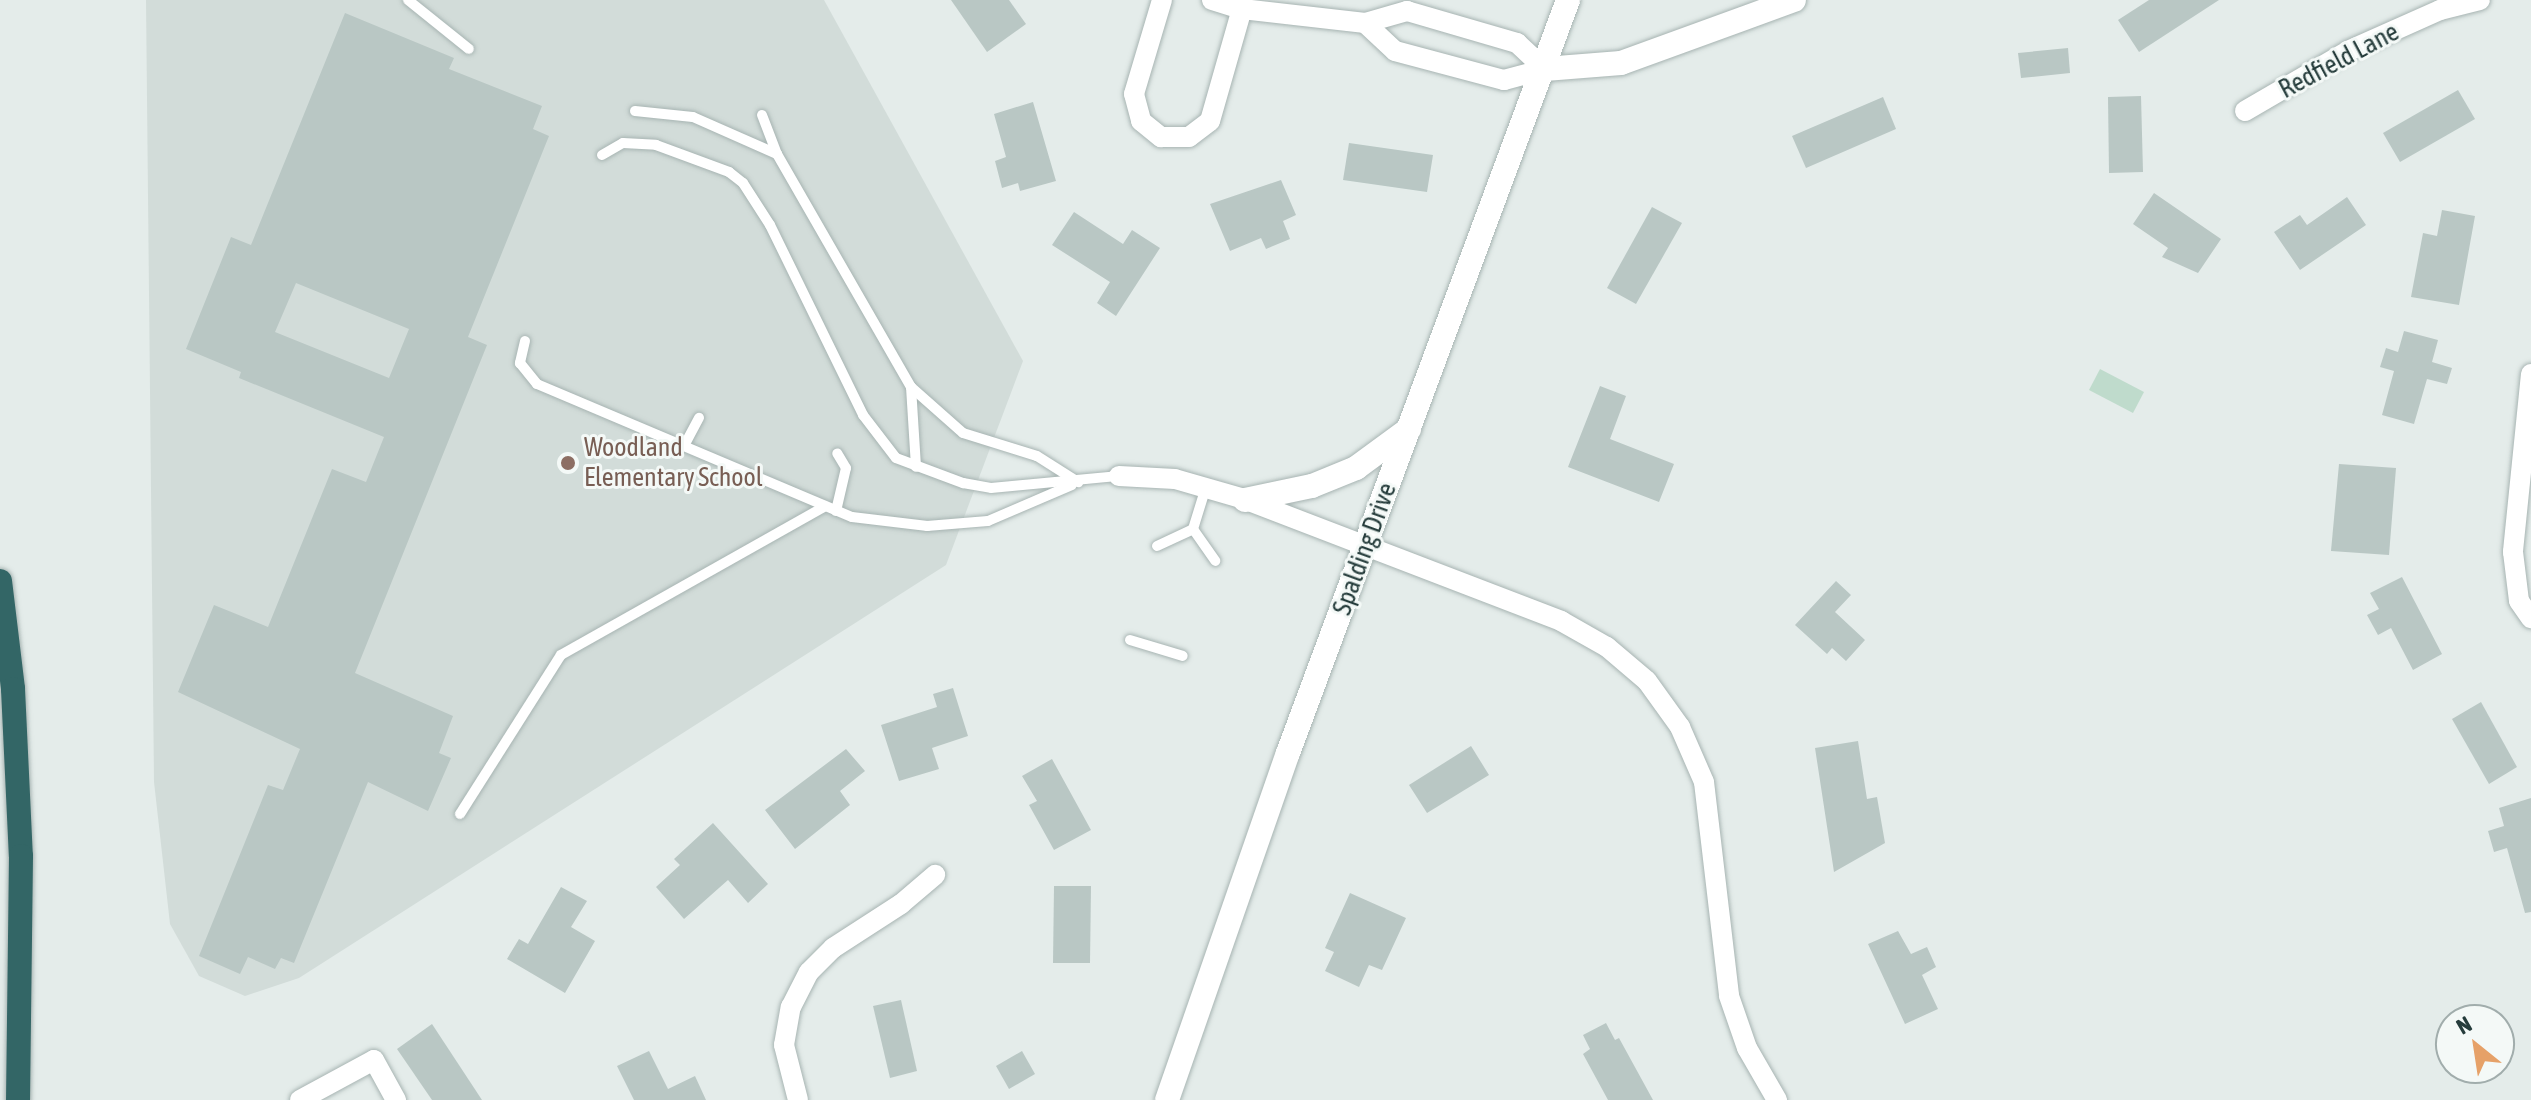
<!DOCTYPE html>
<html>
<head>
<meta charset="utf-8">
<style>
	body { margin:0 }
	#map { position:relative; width:2531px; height:1100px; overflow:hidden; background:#e4ecea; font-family:"Asap Condensed",sans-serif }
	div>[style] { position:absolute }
	.built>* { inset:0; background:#d2dcd9 }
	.green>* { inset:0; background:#bfdbcc }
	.building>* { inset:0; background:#b9c7c4 }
	.roads { filter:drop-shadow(0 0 2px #a7b4b2) drop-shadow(0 0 2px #a7b4b2) }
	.service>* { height:10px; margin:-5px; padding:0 5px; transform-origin:5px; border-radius:5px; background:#fff }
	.minor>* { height:20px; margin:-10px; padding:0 10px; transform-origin:10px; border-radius:10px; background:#fff }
	.tertiary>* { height:24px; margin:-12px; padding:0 12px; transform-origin:12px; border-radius:12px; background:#fff }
	.motorway>* { height:24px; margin:-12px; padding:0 12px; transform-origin:12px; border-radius:12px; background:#366 }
	.dots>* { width:22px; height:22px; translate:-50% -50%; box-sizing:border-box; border:4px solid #f4f9f7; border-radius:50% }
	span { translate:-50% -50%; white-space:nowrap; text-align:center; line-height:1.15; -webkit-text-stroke:6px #f4f9f7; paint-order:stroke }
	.street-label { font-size:26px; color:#253c3b }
	.education-label { font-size:26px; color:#785e54 }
	.left { translate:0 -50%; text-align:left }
	.north { position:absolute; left:2435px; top:1004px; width:80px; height:80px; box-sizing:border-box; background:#f4f9f7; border:2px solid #a1adac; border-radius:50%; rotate:330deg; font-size:22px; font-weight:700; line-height:32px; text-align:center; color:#253c3b }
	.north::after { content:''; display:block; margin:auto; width:28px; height:36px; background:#e6a168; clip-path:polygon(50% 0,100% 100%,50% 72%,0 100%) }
</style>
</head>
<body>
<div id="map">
	<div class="built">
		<i style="clip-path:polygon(146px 0,824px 0,1023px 361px,946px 565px,299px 978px,245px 996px,199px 976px,170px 924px,154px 782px)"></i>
	</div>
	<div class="green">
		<i style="clip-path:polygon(2100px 369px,2144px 392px,2133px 413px,2089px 390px)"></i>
	</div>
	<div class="building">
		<i style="clip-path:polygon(951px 0,1009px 0,1026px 24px,987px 52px)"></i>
		<i style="clip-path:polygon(2149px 0,2219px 0,2139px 52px,2118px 20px)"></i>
		<i style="clip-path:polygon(evenodd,345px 13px,454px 58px,449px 69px,542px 106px,533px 129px,549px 136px,468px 337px,487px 345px,355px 673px,453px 716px,439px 753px,451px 758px,428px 811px,368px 782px,294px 963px,281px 958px,275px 969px,248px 957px,240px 974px,199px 956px,268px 785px,283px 790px,300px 749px,178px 692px,214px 605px,268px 627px,332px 469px,366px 482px,384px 437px,239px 378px,241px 372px,186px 349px,231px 237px,251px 245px,345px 13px,296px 283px,409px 329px,389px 378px,275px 332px,296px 283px)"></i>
		<i style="clip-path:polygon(2068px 48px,2070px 73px,2021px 78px,2018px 53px)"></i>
		<i style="clip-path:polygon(2458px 90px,2475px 119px,2400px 162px,2383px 133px)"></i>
		<i style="clip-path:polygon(2141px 96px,2143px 172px,2109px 173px,2108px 97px)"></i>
		<i style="clip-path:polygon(1883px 97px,1896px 129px,1806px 168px,1792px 136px)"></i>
		<i style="clip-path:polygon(1033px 102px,1056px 181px,1020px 191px,1018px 183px,1002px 188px,995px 161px,1006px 157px,994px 114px)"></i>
		<i style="clip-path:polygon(1349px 143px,1433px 155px,1427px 192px,1343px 180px)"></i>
		<i style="clip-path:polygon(1281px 180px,1296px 215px,1283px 221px,1290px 239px,1266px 249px,1261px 238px,1230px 251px,1210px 204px)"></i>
		<i style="clip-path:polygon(2154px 193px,2221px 239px,2198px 273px,2162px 257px,2168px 248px,2133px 224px)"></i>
		<i style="clip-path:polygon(2347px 197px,2366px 225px,2300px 270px,2274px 232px,2300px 215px,2307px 225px)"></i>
		<i style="clip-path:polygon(1652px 207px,1682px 223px,1636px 304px,1607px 288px)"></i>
		<i style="clip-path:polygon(2442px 210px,2475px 216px,2459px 305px,2411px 297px,2423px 233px,2437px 236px)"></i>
		<i style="clip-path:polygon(1074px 212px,1123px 244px,1132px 230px,1160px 248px,1116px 316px,1097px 303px,1110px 282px,1052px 245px)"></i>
		<i style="clip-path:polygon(2404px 331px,2438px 340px,2432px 362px,2452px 368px,2447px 384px,2427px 379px,2414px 424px,2382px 415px,2394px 371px,2380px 367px,2386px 348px,2398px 352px)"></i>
		<i style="clip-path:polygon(1600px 386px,1626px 396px,1610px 439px,1674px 464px,1659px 502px,1568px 467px)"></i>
		<i style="clip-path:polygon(2339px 464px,2396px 468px,2389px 555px,2331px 551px)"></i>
		<i style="clip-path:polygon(2402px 577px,2442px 654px,2413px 670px,2391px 628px,2378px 635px,2367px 615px,2379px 609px,2370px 593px)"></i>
		<i style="clip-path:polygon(1836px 581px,1851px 595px,1835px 612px,1865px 640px,1846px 661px,1832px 648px,1827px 654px,1795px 625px)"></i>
		<i style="clip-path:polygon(953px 688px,968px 736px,932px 748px,939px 769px,899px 781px,881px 725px,937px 707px,933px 694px)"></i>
		<i style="clip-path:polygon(2481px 702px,2517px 767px,2489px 784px,2452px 719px)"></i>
		<i style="clip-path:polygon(1858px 741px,1867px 799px,1877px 797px,1885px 843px,1834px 872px,1815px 748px)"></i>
		<i style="clip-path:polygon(1471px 746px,1489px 775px,1427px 813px,1409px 785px)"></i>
		<i style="clip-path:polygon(846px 749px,865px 771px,840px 791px,850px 805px,795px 849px,765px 810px)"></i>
		<i style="clip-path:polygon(1052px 759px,1091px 830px,1054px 850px,1029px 805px,1037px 801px,1022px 776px)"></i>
		<i style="clip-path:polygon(2531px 798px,2531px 912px,2525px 913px,2507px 848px,2494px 852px,2488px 831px,2504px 826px,2499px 808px)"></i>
		<i style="clip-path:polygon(713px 823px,768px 884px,748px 903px,728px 880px,684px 919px,656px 887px,680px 865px,674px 859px)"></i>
		<i style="clip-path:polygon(1054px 886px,1091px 886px,1090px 963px,1053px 963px)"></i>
		<i style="clip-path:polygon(561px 887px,587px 901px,571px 927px,595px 941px,565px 993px,507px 959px,519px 939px,528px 944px)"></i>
		<i style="clip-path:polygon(1350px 893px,1406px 918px,1382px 970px,1369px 965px,1359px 987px,1325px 971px,1334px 952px,1325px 948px)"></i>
		<i style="clip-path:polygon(1898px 931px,1911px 954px,1927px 947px,1936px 967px,1922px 975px,1938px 1009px,1905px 1024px,1868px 944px)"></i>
		<i style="clip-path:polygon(901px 1000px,917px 1071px,890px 1078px,873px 1006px)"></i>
		<i style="clip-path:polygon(1606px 1023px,1615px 1040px,1619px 1038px,1653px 1100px,1608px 1100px,1583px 1054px,1590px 1049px,1583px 1035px)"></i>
		<i style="clip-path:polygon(432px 1024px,482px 1100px,432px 1100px,397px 1049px)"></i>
		<i style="clip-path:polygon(649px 1051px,668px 1089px,695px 1076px,706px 1100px,634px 1100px,617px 1066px)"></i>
		<i style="clip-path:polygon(1022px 1051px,1035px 1074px,1009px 1089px,996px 1066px)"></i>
	</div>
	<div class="roads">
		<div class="service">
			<i style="left:408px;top:0;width:78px;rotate:38.8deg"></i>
			<i style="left:635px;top:111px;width:58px;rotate:5.9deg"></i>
			<i style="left:693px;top:117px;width:92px;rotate:23.8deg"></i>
			<i style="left:762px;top:115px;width:42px;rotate:69deg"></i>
			<i style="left:777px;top:154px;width:269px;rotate:60.1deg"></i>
			<i style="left:911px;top:387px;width:69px;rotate:41.5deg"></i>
			<i style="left:963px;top:433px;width:77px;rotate:17.3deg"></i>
			<i style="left:1037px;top:456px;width:49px;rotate:32.4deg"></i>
			<i style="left:602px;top:155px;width:24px;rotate:-30deg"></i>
			<i style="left:623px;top:143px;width:33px;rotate:3deg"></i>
			<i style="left:656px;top:145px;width:78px;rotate:20.3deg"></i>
			<i style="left:729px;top:172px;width:18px;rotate:38deg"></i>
			<i style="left:743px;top:183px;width:50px;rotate:57.3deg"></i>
			<i style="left:770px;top:225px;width:212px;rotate:63.9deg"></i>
			<i style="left:863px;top:415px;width:54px;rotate:52.5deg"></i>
			<i style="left:896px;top:458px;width:72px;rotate:20.5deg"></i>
			<i style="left:963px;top:483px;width:28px;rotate:10deg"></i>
			<i style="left:991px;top:488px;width:129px;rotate:-5.4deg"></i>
			<i style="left:525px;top:341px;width:23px;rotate:103deg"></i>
			<i style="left:520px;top:363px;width:27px;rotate:51deg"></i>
			<i style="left:537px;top:384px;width:342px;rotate:22.9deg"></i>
			<i style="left:852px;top:517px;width:76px;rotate:6.8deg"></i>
			<i style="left:927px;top:526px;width:61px;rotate:-4.7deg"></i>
			<i style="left:988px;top:521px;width:91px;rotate:-23.2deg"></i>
			<i style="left:911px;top:387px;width:80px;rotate:86.4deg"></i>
			<i style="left:684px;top:446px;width:32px;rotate:-62deg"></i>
			<i style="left:836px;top:511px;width:44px;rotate:-76.9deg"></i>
			<i style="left:846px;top:468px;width:17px;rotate:-121deg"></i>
			<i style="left:1193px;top:529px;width:39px;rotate:55deg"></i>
			<i style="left:1157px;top:546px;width:40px;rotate:-25deg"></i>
			<i style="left:1193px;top:529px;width:44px;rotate:-72.8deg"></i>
			<i style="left:1130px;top:640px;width:55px;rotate:16.8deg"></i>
			<i style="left:460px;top:814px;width:188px;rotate:-57.6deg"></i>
			<i style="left:561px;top:655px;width:303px;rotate:-29.4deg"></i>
		</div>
		<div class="minor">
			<i style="left:1162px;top:0;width:98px;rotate:106.6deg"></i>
			<i style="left:1134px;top:94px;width:28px;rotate:75deg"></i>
			<i style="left:1141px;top:121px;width:26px;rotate:39deg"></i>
			<i style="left:1161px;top:137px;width:28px"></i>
			<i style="left:1189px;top:137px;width:26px;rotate:-37deg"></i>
			<i style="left:1210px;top:121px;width:116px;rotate:-74.1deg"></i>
			<i style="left:1212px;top:0;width:31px;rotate:17deg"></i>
			<i style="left:1242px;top:9px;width:124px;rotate:6.5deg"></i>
			<i style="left:1365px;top:23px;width:44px;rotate:-15.9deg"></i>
			<i style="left:1407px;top:11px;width:115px;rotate:16.2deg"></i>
			<i style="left:1517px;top:43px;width:38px;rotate:43deg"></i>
			<i style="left:1365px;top:23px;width:41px;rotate:43deg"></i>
			<i style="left:1395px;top:51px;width:113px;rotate:14.9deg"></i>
			<i style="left:1504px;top:80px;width:42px;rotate:-15deg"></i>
			<i style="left:2245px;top:111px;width:119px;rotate:-30.2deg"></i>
			<i style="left:2348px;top:51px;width:101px;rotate:-24deg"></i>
			<i style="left:2440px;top:10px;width:41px;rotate:-14deg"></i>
			<i style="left:2531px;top:374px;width:179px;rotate:95.8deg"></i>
			<i style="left:2513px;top:552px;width:49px;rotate:83deg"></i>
			<i style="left:2519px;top:601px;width:21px;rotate:55deg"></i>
			<i style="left:1119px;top:476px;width:56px;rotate:3.1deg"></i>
			<i style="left:1175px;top:479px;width:69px;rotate:16.1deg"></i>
			<i style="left:1241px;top:498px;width:343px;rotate:21deg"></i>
			<i style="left:1561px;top:621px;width:53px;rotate:29.5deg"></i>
			<i style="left:1607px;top:647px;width:52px;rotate:40.4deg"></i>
			<i style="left:1647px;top:681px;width:57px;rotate:54.3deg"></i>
			<i style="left:1680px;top:727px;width:60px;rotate:66.4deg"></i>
			<i style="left:1704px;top:782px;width:215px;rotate:83.3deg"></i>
			<i style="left:1729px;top:996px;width:55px;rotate:70.9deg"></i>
			<i style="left:1747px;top:1048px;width:60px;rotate:60deg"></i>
			<i style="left:300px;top:1100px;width:84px;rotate:-28.4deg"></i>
			<i style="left:374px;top:1060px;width:46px;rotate:61.2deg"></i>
			<i style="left:798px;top:1100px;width:57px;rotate:-104.3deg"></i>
			<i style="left:784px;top:1045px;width:39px;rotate:-80deg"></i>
			<i style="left:791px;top:1007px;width:39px;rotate:-63deg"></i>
			<i style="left:809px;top:972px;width:34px;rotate:-45deg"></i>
			<i style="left:833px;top:948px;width:81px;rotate:-32.9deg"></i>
			<i style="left:901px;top:904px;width:45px;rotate:-40.5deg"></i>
		</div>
		<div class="tertiary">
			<i style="left:1545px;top:69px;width:76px;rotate:-4.5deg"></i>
			<i style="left:1621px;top:63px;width:184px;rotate:-20deg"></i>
			<i style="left:1245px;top:500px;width:68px;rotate:-11.8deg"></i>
			<i style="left:1312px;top:486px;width:48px;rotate:-22.2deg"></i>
			<i style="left:1356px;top:468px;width:66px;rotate:-36.3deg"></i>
			<i style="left:1167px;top:1100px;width:367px;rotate:-70.8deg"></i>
			<i style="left:1288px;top:753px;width:803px;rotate:-69.6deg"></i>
		</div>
		<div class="motorway">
			<i style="left:0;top:581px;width:109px;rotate:83.1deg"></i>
			<i style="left:13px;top:689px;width:167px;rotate:87.3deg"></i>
			<i style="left:21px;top:856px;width:244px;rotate:90.7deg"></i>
		</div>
	</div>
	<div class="dots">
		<i style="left:568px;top:463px;background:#8d6e63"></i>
	</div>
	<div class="street-label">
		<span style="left:2339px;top:61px;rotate:-28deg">Redfield Lane</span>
		<span style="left:1365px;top:549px;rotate:-70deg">Spalding Drive</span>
	</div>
	<div class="education-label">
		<span class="left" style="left:584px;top:463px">Woodland<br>Elementary School</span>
	</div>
	<div class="north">N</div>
</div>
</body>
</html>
